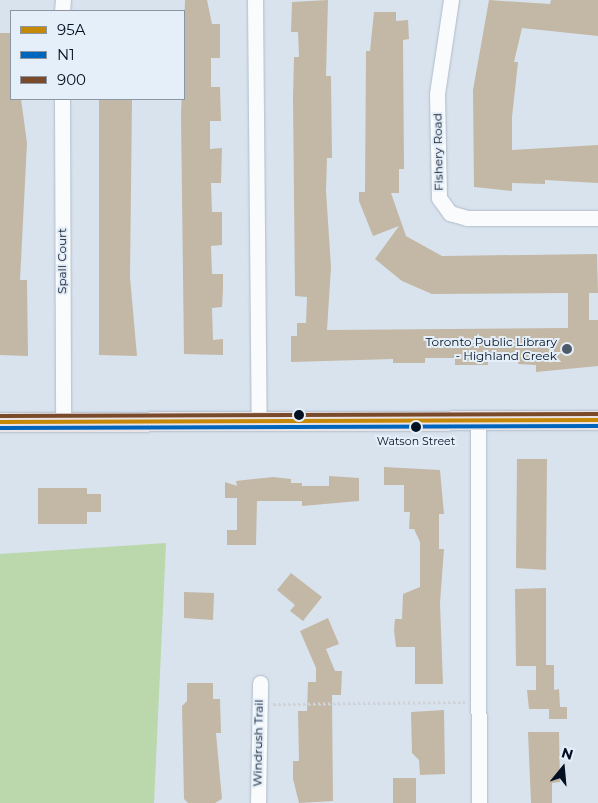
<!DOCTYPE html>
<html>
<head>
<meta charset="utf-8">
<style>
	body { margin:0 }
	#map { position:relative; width:598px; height:803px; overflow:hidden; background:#d9e3ee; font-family:Montserrat,sans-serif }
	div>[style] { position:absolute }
	.green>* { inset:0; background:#bad8ab }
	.building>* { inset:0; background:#c3b8a5 }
	.path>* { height:2.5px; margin-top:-1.25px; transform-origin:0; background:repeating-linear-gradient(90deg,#cfd2d6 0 2.5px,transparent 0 5px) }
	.roads { filter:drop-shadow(0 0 1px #afbcca) drop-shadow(0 0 1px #afbcca) }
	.minor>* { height:15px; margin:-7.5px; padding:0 7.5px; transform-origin:7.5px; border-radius:7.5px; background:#f9fbfc }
	.major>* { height:19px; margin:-9.5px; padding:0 9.5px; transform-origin:9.5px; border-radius:9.5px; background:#ebe4e7 }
	.bus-1>* { height:4px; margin:-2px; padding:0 2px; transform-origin:2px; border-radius:2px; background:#c68807 }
	.bus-2>* { height:4px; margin:-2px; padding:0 2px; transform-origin:2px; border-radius:2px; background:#0065bd }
	.bus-3>* { height:4px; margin:-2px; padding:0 2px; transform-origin:2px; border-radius:2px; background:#7a4b2a }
	.dots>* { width:14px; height:14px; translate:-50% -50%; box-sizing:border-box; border:2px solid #e5eff9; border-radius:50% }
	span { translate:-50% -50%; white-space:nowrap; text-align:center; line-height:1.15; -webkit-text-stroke:4px #e5eff9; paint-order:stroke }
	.bus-label { font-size:11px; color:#021022 }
	.street-label { font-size:12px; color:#021022 }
	.poi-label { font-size:12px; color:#021022 }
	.right { translate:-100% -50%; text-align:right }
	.legend { position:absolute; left:10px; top:10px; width:175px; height:90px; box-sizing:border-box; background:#e5eff9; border:1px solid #8a96a3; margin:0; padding:6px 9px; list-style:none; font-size:15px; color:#021022 }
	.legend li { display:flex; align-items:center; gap:10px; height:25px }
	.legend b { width:25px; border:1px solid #8a96a3 }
	.north { position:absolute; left:538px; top:743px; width:50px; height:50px; -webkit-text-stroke:4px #e5eff9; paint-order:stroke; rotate:17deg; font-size:14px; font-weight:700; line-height:20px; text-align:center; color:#021022 }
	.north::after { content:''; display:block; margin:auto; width:18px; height:22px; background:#021022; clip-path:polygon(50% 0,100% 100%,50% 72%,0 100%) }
</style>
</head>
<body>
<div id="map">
	<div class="green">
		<i style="clip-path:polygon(166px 543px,154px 803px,0 803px,0 554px)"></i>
	</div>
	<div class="building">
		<i style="clip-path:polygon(185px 0,207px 0,212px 24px,220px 24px,220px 58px,211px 58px,211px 87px,220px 87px,221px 121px,210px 121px,210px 149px,222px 148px,221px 183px,211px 183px,212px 212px,222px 212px,222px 245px,211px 246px,212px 274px,223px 274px,223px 289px,222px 307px,212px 308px,213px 340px,223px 339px,223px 355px,184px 354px,181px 116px)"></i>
		<i style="clip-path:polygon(328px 0,326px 76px,331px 76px,332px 158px,327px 158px,326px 191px,331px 267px,327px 330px,568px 328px,568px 293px,432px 294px,402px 281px,375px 259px,399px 226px,373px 236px,359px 201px,359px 192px,365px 192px,366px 51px,370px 51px,374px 12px,396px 12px,396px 21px,408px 20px,409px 39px,403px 40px,404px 169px,399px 169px,399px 193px,391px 193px,406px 236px,442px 256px,597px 254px,598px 293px,589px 293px,589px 320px,598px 320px,598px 366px,536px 372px,536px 365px,518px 364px,518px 356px,488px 356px,488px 365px,455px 365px,455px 358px,425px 358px,425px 363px,393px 363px,393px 359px,291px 362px,291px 336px,297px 336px,297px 323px,306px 323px,307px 297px,295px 296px,293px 97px,294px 57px,299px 57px,298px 32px,291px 32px,292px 2px)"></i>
		<i style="clip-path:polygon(489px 0,550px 4px,551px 0,598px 0,598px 36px,522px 28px,514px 62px,518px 62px,512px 117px,512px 150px,598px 145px,598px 183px,545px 180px,545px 184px,512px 183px,512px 191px,474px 187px,473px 90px)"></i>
		<i style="clip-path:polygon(0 33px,11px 33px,11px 99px,21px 99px,27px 143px,20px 280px,27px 280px,28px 356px,0 355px)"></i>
		<i style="clip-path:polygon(99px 99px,132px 99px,130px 277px,137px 356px,99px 355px)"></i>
		<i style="clip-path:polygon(517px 459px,547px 459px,546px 570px,516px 568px)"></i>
		<i style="clip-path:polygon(384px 467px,440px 470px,444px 514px,439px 514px,439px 549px,444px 549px,440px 603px,443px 684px,415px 684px,415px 647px,396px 647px,394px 630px,395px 619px,402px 619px,403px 594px,420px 587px,420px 542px,414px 529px,409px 529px,410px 512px,404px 512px,404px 485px,384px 485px)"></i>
		<i style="clip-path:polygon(329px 476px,359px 478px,359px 501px,302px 506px,302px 501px,257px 501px,256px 545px,227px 545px,227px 530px,237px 530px,237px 498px,225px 498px,225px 482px,237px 486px,236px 481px,273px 477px,291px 479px,291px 483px,302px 483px,302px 486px,329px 486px)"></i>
		<i style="clip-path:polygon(38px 488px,87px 488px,87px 494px,101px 494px,101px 512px,87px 512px,87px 524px,38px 524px)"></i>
		<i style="clip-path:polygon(291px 573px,322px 597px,303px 621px,290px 611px,295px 605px,277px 590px)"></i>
		<i style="clip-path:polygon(546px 588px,546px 665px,554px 665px,554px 690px,559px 689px,560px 707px,567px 707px,567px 719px,549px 719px,549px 709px,529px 709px,527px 690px,536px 690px,536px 666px,516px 666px,515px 589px)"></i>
		<i style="clip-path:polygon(184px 592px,214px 593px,213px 620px,184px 618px)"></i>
		<i style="clip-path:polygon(328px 618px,339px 644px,326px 649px,335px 671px,342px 671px,341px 695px,332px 695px,333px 801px,299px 803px,293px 779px,293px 761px,299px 761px,298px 711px,307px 711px,308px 682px,316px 682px,316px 668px,300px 631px)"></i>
		<i style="clip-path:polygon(187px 683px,213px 683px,213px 699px,220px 699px,221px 733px,216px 733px,222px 799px,215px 803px,188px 803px,184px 799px,182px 706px,187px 701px)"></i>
		<i style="clip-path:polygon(444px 710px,445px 774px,420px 775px,419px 760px,412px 753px,411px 712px)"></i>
		<i style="clip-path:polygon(528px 732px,559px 732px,560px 782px,552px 783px,552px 803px,531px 803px)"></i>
		<i style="clip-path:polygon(393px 778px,416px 778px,416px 803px,393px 803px)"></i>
	</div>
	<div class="path">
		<i style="left:273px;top:704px;width:192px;rotate:-0.6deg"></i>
	</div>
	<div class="roads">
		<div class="minor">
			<i style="left:255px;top:0;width:422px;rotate:89.5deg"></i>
			<i style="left:451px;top:0;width:95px;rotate:98.5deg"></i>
			<i style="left:437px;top:94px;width:104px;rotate:88.9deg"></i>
			<i style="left:439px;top:198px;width:19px;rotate:54deg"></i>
			<i style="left:450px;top:213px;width:18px;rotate:16deg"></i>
			<i style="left:467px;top:218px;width:131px"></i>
			<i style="left:62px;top:11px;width:11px;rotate:-85deg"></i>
			<i style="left:62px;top:99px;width:324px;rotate:89.8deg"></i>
			<i style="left:478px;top:421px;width:382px;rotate:89.9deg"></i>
			<i style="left:258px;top:803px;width:120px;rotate:-89deg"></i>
		</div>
		<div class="major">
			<i style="left:0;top:422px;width:598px;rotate:-0.19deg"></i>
		</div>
	</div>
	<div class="bus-1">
		<i style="left:0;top:422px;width:598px;rotate:-0.19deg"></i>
	</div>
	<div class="bus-2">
		<i style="left:0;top:428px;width:598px;rotate:-0.19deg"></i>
	</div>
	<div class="bus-3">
		<i style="left:0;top:416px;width:598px;rotate:-0.19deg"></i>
	</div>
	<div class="dots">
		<i style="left:567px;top:349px;background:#4d5a69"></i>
		<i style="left:299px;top:415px;background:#021022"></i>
		<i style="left:416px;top:427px;background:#021022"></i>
	</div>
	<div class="bus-label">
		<span style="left:416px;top:441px">Watson Street</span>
	</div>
	<div class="street-label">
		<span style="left:438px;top:152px;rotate:-91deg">Fishery Road</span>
		<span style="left:62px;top:261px;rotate:-90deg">Spall Court</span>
		<span style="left:258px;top:743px;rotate:-89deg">Windrush Trail</span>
	</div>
	<div class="poi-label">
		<span class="right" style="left:557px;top:349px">Toronto Public Library<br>- Highland Creek</span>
	</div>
	<ul class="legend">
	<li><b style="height:6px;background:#c68807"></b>95A</li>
	<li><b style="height:6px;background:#0065bd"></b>N1</li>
	<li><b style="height:6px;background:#7a4b2a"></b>900</li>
	</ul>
	<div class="north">N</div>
</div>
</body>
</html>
